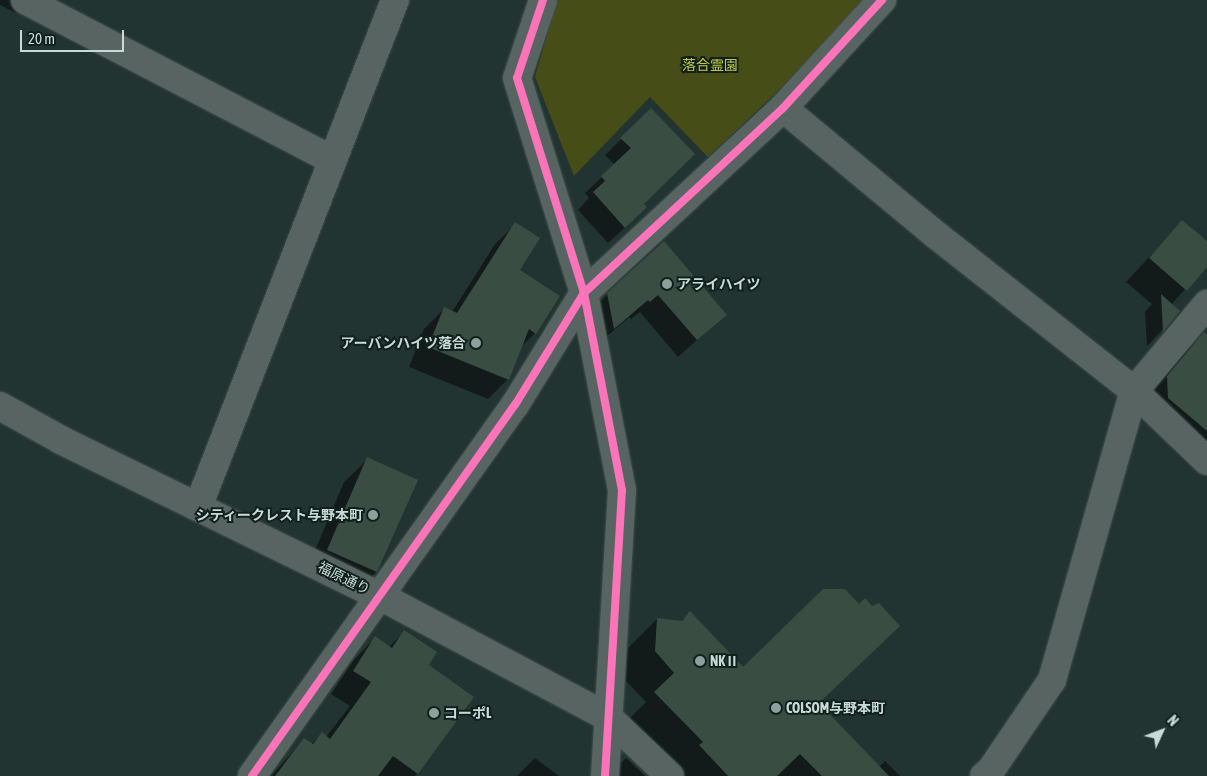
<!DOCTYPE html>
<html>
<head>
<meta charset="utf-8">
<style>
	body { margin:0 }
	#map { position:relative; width:1207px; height:776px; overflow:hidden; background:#223431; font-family:"Asap Condensed","Noto Sans JP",sans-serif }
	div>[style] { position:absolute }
	.green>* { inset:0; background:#474d16 }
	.shadow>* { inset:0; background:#0007 }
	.building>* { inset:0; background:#394d42 }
	.roads { filter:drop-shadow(0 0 1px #40504d) drop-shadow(0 0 1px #40504d) }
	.street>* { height:28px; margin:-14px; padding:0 14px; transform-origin:14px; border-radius:14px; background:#576461 }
	.cycleway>* { height:8px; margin:-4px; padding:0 4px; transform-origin:4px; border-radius:4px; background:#fb73b8 }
	.dots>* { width:14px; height:14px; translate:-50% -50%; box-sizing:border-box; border:2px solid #11201d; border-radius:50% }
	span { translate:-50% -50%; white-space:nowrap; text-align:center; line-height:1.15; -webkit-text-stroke:4px #11201d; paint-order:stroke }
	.park-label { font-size:14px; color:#c3cc41 }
	.poi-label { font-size:14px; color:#c7dad6; font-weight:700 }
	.left { translate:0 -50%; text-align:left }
	.right { translate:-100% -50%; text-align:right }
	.street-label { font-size:14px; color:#c7dad6 }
	.north { position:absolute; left:1137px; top:706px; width:50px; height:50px; -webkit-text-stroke:4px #11201d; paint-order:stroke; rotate:47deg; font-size:14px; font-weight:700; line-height:20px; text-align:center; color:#c7dad6 }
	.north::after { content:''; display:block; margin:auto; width:18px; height:22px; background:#c7dad6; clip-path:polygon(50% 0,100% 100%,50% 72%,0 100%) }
	.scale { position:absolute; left:20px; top:30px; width:104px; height:22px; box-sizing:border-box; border:2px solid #c7dad6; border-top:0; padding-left:6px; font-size:15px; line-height:18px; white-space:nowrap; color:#c7dad6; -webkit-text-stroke:4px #11201d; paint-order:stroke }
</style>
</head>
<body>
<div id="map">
	<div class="green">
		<i style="clip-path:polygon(557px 0,866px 0,776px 93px,708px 157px,650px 97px,574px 176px,535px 77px)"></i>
	</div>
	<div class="shadow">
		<i style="clip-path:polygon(0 0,29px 0,16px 13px,0 5px)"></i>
		<i style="clip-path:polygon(651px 110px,629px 224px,608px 243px,578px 210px,589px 198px,585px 193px,615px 165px,605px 155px)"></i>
		<i style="clip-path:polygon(1182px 222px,1207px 243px,1207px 265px,1171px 305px,1179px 312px,1147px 346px,1145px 312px,1152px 304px,1126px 282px)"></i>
		<i style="clip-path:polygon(516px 224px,518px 271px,535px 333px,520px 348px,508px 379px,488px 399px,409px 367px,424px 329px,444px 309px,452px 312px,495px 244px)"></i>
		<i style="clip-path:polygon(663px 242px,725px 315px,678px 357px,640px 312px,631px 319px,629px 317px,596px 346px,589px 312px)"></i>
		<i style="clip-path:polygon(1204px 334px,1207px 336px,1207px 475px,1145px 421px,1144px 401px,1181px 357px)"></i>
		<i style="clip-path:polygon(368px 459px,376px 572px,353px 595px,305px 574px,344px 482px)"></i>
		<i style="clip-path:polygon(690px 613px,743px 669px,818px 703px,879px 767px,885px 761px,900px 776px,672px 776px,626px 722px,646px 702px,626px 681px,628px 648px,657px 619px,681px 622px)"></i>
		<i style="clip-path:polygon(404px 632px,427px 665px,472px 697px,415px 776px,271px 776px,304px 740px,311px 744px,322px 734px,326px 737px,350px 706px,331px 694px,353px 661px,375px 638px,389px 647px)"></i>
		<i style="clip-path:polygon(535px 758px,559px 776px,517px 776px)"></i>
		<i style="clip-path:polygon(626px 758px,645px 776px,608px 776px)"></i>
	</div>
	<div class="building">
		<i style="clip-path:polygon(651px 108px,695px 154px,644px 204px,647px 207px,625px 228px,593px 192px,605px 181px,601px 176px,631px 148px,620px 138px)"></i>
		<i style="clip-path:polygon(1182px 220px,1207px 241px,1207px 267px,1187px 291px,1149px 258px)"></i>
		<i style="clip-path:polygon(515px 222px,540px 238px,520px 270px,560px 296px,536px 334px,529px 329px,509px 380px,428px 347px,444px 307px,457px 313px)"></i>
		<i style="clip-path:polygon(664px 241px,727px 315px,697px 340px,658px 295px,650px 302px,648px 300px,614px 329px,607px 293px)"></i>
		<i style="clip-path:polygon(1161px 294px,1180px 311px,1163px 332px)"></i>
		<i style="clip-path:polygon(1204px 332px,1207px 335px,1207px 431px,1168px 398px,1167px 376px)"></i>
		<i style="clip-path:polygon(367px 457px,418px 480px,377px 572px,327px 550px)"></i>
		<i style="clip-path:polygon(823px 589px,845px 589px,859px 604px,865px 598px,872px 606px,879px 603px,900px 626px,819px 703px,889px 776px,822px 776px,800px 754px,777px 776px,728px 776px,699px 745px,703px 742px,654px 692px,674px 673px,655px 651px,657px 618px,682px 621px,690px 611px,743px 667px)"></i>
		<i style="clip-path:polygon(404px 630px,437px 652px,429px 665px,474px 697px,418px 774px,393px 756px,378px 776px,275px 776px,304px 738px,313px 744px,322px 732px,330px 739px,371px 682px,353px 671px,375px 636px,392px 648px)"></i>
	</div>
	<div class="roads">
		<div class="street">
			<i style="left:25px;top:0;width:347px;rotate:27.5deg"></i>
			<i style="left:543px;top:0;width:82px;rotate:108.4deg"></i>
			<i style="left:517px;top:78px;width:225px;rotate:72.7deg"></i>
			<i style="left:584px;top:293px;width:201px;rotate:79.1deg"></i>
			<i style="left:622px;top:490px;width:287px;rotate:93.4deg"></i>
			<i style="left:783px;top:108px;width:199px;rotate:39.7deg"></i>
			<i style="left:936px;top:235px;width:252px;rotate:38.2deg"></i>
			<i style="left:1134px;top:391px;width:101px;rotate:43.8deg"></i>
			<i style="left:0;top:406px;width:70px;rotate:29.1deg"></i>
			<i style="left:61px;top:440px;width:355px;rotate:26.1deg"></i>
			<i style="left:380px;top:596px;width:259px;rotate:28deg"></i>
			<i style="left:609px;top:718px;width:84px;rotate:43.6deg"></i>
			<i style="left:198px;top:507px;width:544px;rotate:-68.77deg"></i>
			<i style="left:252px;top:776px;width:455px;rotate:-54.7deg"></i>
			<i style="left:515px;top:405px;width:132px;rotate:-58.4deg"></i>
			<i style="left:584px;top:293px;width:272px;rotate:-42.9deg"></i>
			<i style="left:783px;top:108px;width:147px;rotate:-47.5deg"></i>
			<i style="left:984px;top:776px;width:9px;rotate:-41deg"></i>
			<i style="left:991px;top:770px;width:109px;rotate:-55.9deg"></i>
			<i style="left:1052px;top:680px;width:300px;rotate:-74.2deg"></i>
			<i style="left:1134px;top:391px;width:114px;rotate:-50deg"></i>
		</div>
	</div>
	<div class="cycleway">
		<i style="left:543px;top:0;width:82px;rotate:108.4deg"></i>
		<i style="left:517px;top:78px;width:225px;rotate:72.7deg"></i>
		<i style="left:584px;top:293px;width:201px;rotate:79.1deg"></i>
		<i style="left:622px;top:490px;width:287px;rotate:93.4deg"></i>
		<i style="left:252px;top:776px;width:455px;rotate:-54.7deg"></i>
		<i style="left:515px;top:405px;width:132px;rotate:-58.4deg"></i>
		<i style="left:584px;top:293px;width:272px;rotate:-42.9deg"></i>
		<i style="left:783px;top:108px;width:147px;rotate:-47.5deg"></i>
	</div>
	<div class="dots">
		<i style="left:667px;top:284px;background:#8da09c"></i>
		<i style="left:476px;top:343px;background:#8da09c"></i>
		<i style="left:373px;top:515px;background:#8da09c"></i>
		<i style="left:700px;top:661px;background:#8da09c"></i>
		<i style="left:776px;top:708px;background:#8da09c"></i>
		<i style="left:434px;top:713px;background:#8da09c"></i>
	</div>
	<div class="park-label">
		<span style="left:710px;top:65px">落合霊園</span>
	</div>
	<div class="poi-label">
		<span class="left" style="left:677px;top:284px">アライハイツ</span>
		<span class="right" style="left:466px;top:343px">アーバンハイツ落合</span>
		<span class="right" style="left:363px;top:515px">シティークレスト与野本町</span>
		<span class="left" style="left:710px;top:661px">NKⅡ</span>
		<span class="left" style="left:786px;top:708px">COLSOM与野本町</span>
		<span class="left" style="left:444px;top:713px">コーポL</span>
	</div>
	<div class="street-label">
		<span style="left:344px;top:578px;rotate:26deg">福原通り</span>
	</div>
	<div class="north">N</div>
	<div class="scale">20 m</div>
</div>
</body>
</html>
